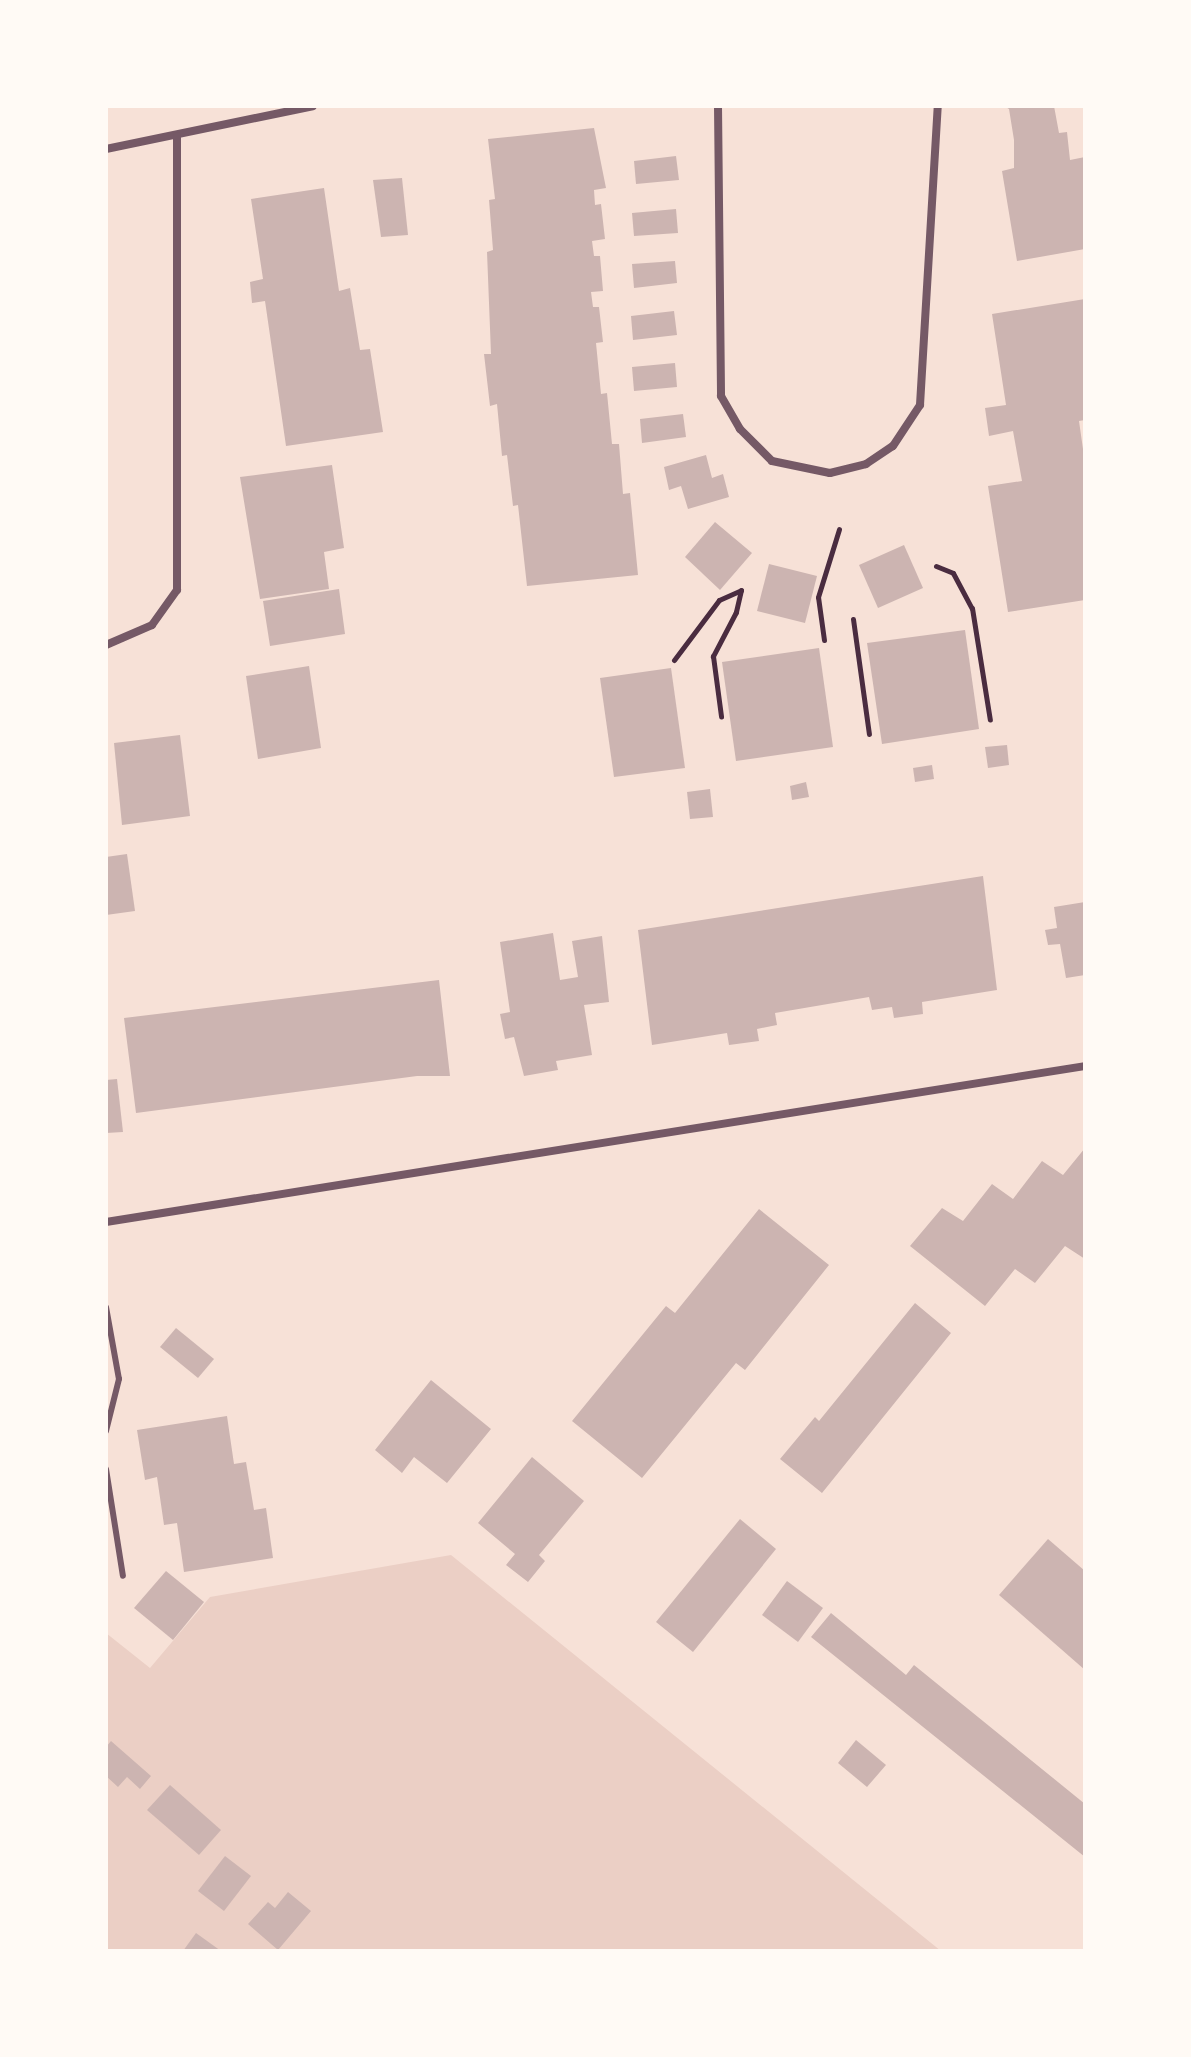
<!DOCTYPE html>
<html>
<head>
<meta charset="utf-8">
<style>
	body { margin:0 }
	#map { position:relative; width:1191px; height:2057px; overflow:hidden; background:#f7e1d7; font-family:"Work Sans",sans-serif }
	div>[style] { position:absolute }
	.green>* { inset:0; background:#ebcfc5 }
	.building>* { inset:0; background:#ccb4b1 }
	.path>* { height:5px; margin:-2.5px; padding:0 2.5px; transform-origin:2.5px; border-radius:2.5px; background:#4a2c40 }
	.service>* { height:6px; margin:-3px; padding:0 3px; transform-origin:3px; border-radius:3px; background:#755966 }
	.minor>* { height:8px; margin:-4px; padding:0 4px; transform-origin:4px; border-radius:4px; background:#755966 }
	span { translate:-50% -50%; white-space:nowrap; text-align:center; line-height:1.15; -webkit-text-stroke:8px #fffaf5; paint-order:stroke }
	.frame { position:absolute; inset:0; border:108px solid #fffaf5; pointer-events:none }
</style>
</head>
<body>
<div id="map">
	<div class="green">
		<i style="clip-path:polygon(451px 1555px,941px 1951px,106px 1951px,106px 1633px,150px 1668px,210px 1597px)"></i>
	</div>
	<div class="building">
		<i style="clip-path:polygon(1004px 106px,1054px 106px,1059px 133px,1067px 132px,1070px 160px,1085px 157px,1085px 249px,1017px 261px,1002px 171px,1014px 168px,1014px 140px,1009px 109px)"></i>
		<i style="clip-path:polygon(594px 128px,606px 188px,594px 190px,595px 205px,601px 204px,605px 239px,592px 241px,594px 256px,600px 256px,603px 291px,591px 292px,593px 307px,599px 307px,603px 342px,596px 343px,601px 394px,607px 393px,612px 444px,619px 444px,623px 494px,630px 493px,638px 575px,527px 586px,518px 505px,513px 506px,507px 455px,502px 456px,497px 404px,490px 406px,484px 354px,491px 354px,487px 252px,493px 250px,489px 200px,495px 199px,488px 139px)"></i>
		<i style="clip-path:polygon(676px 156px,679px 180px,636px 184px,634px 161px)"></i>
		<i style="clip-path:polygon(402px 178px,408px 235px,381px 237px,373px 180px)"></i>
		<i style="clip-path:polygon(324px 188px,339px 291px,350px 288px,360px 350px,370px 349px,383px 432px,286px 446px,265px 301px,252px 303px,250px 282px,263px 279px,251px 199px)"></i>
		<i style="clip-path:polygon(676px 209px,678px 233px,634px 236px,632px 213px)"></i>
		<i style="clip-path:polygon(675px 261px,677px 283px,634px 288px,632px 264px)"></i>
		<i style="clip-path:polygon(1085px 299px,1085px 420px,1079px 421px,1085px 463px,1085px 600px,1008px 612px,988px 486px,1022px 481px,1013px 431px,989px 436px,985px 408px,1006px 405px,992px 314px)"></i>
		<i style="clip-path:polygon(674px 311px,677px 335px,633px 340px,631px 316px)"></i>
		<i style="clip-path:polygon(675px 363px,677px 387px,634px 391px,632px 367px)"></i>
		<i style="clip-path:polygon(683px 414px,686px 437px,642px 443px,640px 419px)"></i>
		<i style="clip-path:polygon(706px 455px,712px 478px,723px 474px,729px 497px,688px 509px,681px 486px,669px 490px,664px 467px)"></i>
		<i style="clip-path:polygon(332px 465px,344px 548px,324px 552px,329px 589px,260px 599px,240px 477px)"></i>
		<i style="clip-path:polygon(715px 522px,752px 553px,720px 590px,685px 557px)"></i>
		<i style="clip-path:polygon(904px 545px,923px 588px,878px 608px,859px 565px)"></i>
		<i style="clip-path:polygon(769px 564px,817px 576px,805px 623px,757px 611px)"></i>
		<i style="clip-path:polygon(339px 589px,345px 634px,270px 646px,263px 601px)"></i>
		<i style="clip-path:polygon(965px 630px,979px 729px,882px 744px,867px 643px)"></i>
		<i style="clip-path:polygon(819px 648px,833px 747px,736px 761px,722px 662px)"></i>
		<i style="clip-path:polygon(309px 666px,321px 748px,258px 759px,246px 676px)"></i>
		<i style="clip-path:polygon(671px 668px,685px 768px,614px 777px,600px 678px)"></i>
		<i style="clip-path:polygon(180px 735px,190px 816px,122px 825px,114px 743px)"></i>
		<i style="clip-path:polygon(1007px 745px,1009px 765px,988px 768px,985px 747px)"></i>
		<i style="clip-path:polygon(932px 765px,934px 779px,915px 782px,913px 768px)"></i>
		<i style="clip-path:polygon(806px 782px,809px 797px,792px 800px,790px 786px)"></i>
		<i style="clip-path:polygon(710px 789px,713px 817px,690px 819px,687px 792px)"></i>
		<i style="clip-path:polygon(127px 854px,135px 911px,106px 915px,106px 857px)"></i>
		<i style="clip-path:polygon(983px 876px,997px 990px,922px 1002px,923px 1014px,894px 1018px,892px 1007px,872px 1010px,869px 997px,775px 1013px,777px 1025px,757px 1029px,759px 1041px,729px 1045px,727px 1033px,652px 1045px,638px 930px)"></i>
		<i style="clip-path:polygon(1085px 902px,1085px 975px,1066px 978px,1060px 944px,1048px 945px,1045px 930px,1057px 928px,1054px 907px)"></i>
		<i style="clip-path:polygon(553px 933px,560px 980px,578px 977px,572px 941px,602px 936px,609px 1002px,584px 1005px,592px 1055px,556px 1061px,558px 1070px,524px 1076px,514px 1037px,505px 1039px,500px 1014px,510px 1012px,500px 942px)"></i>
		<i style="clip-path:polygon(439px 980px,450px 1076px,417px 1076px,136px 1113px,124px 1018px)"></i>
		<i style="clip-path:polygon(117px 1079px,123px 1132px,106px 1133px,106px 1080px)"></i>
		<i style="clip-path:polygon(1085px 1148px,1085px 1259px,1065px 1246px,1035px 1283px,1015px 1269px,985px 1306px,910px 1246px,942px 1208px,963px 1221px,992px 1184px,1013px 1199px,1042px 1161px,1063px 1175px)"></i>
		<i style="clip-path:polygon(759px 1209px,829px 1265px,745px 1370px,736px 1363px,642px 1478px,572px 1421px,666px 1306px,675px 1313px)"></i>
		<i style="clip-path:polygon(915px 1303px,951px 1333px,822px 1493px,780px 1459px,815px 1417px,819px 1421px)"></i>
		<i style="clip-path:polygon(176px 1328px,214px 1359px,198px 1378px,160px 1347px)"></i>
		<i style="clip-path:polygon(431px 1380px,491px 1429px,447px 1483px,414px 1457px,402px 1473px,375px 1450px)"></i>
		<i style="clip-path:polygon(227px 1416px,234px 1464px,246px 1462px,254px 1510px,266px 1508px,273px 1558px,184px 1572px,177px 1523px,164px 1525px,157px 1477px,145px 1480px,137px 1430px)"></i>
		<i style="clip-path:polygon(532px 1457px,584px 1501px,539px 1555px,545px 1561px,528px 1582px,506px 1565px,515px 1554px,478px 1523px)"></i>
		<i style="clip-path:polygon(740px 1519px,776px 1549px,693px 1652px,656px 1622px)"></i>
		<i style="clip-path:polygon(1048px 1539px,1085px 1571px,1085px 1670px,999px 1595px)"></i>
		<i style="clip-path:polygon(166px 1571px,204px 1602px,173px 1640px,134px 1608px)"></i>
		<i style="clip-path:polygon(787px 1581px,823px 1608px,798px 1642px,762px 1615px)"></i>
		<i style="clip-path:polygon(831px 1613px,906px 1675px,914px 1665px,1085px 1804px,1085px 1857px,811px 1637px)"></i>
		<i style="clip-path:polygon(856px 1740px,886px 1765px,867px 1787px,838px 1763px)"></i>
		<i style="clip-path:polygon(111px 1741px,151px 1776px,140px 1789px,127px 1777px,118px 1787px,106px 1776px,106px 1747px)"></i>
		<i style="clip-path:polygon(170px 1785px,221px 1830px,199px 1855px,147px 1810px)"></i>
		<i style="clip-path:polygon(225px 1856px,251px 1876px,224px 1911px,198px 1891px)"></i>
		<i style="clip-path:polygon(288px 1892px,311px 1911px,278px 1950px,248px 1924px,268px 1902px,275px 1908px)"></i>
		<i style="clip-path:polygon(196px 1933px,221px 1951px,183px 1951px)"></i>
	</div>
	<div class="path">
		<i style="left:936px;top:566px;width:18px;rotate:22deg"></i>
		<i style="left:953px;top:573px;width:40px;rotate:62deg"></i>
		<i style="left:972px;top:608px;width:113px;rotate:80.9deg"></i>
		<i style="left:853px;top:619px;width:116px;rotate:82.1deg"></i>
		<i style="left:824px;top:640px;width:43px;rotate:-97.9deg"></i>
		<i style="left:818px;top:597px;width:71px;rotate:-72.8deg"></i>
		<i style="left:674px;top:660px;width:75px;rotate:-53.1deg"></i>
		<i style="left:719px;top:600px;width:24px;rotate:-24deg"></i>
		<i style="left:741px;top:590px;width:23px;rotate:103deg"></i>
		<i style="left:736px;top:612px;width:50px;rotate:117.6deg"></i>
		<i style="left:713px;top:656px;width:61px;rotate:82.4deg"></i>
	</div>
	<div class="service">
		<i style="left:106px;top:1307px;width:73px;rotate:79.8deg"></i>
		<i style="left:119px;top:1379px;width:54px;rotate:104deg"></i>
		<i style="left:106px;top:1469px;width:108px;rotate:81deg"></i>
	</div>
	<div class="minor">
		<i style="left:718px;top:106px;width:290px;rotate:89.4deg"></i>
		<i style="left:721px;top:396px;width:38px;rotate:60deg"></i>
		<i style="left:740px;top:429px;width:45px;rotate:45deg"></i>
		<i style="left:772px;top:461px;width:59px;rotate:11.7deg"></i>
		<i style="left:830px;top:473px;width:37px;rotate:-14deg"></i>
		<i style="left:866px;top:464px;width:32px;rotate:-34deg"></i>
		<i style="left:893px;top:446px;width:49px;rotate:-56.6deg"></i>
		<i style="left:920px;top:405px;width:300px;rotate:-86.6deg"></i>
		<i style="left:106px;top:149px;width:211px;rotate:-11.7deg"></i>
		<i style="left:106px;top:645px;width:50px;rotate:-23.5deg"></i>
		<i style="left:152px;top:625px;width:43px;rotate:-54.5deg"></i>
		<i style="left:177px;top:590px;width:454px;rotate:-90deg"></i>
		<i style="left:106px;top:1222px;width:991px;rotate:-9.05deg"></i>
	</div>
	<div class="frame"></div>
</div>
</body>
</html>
